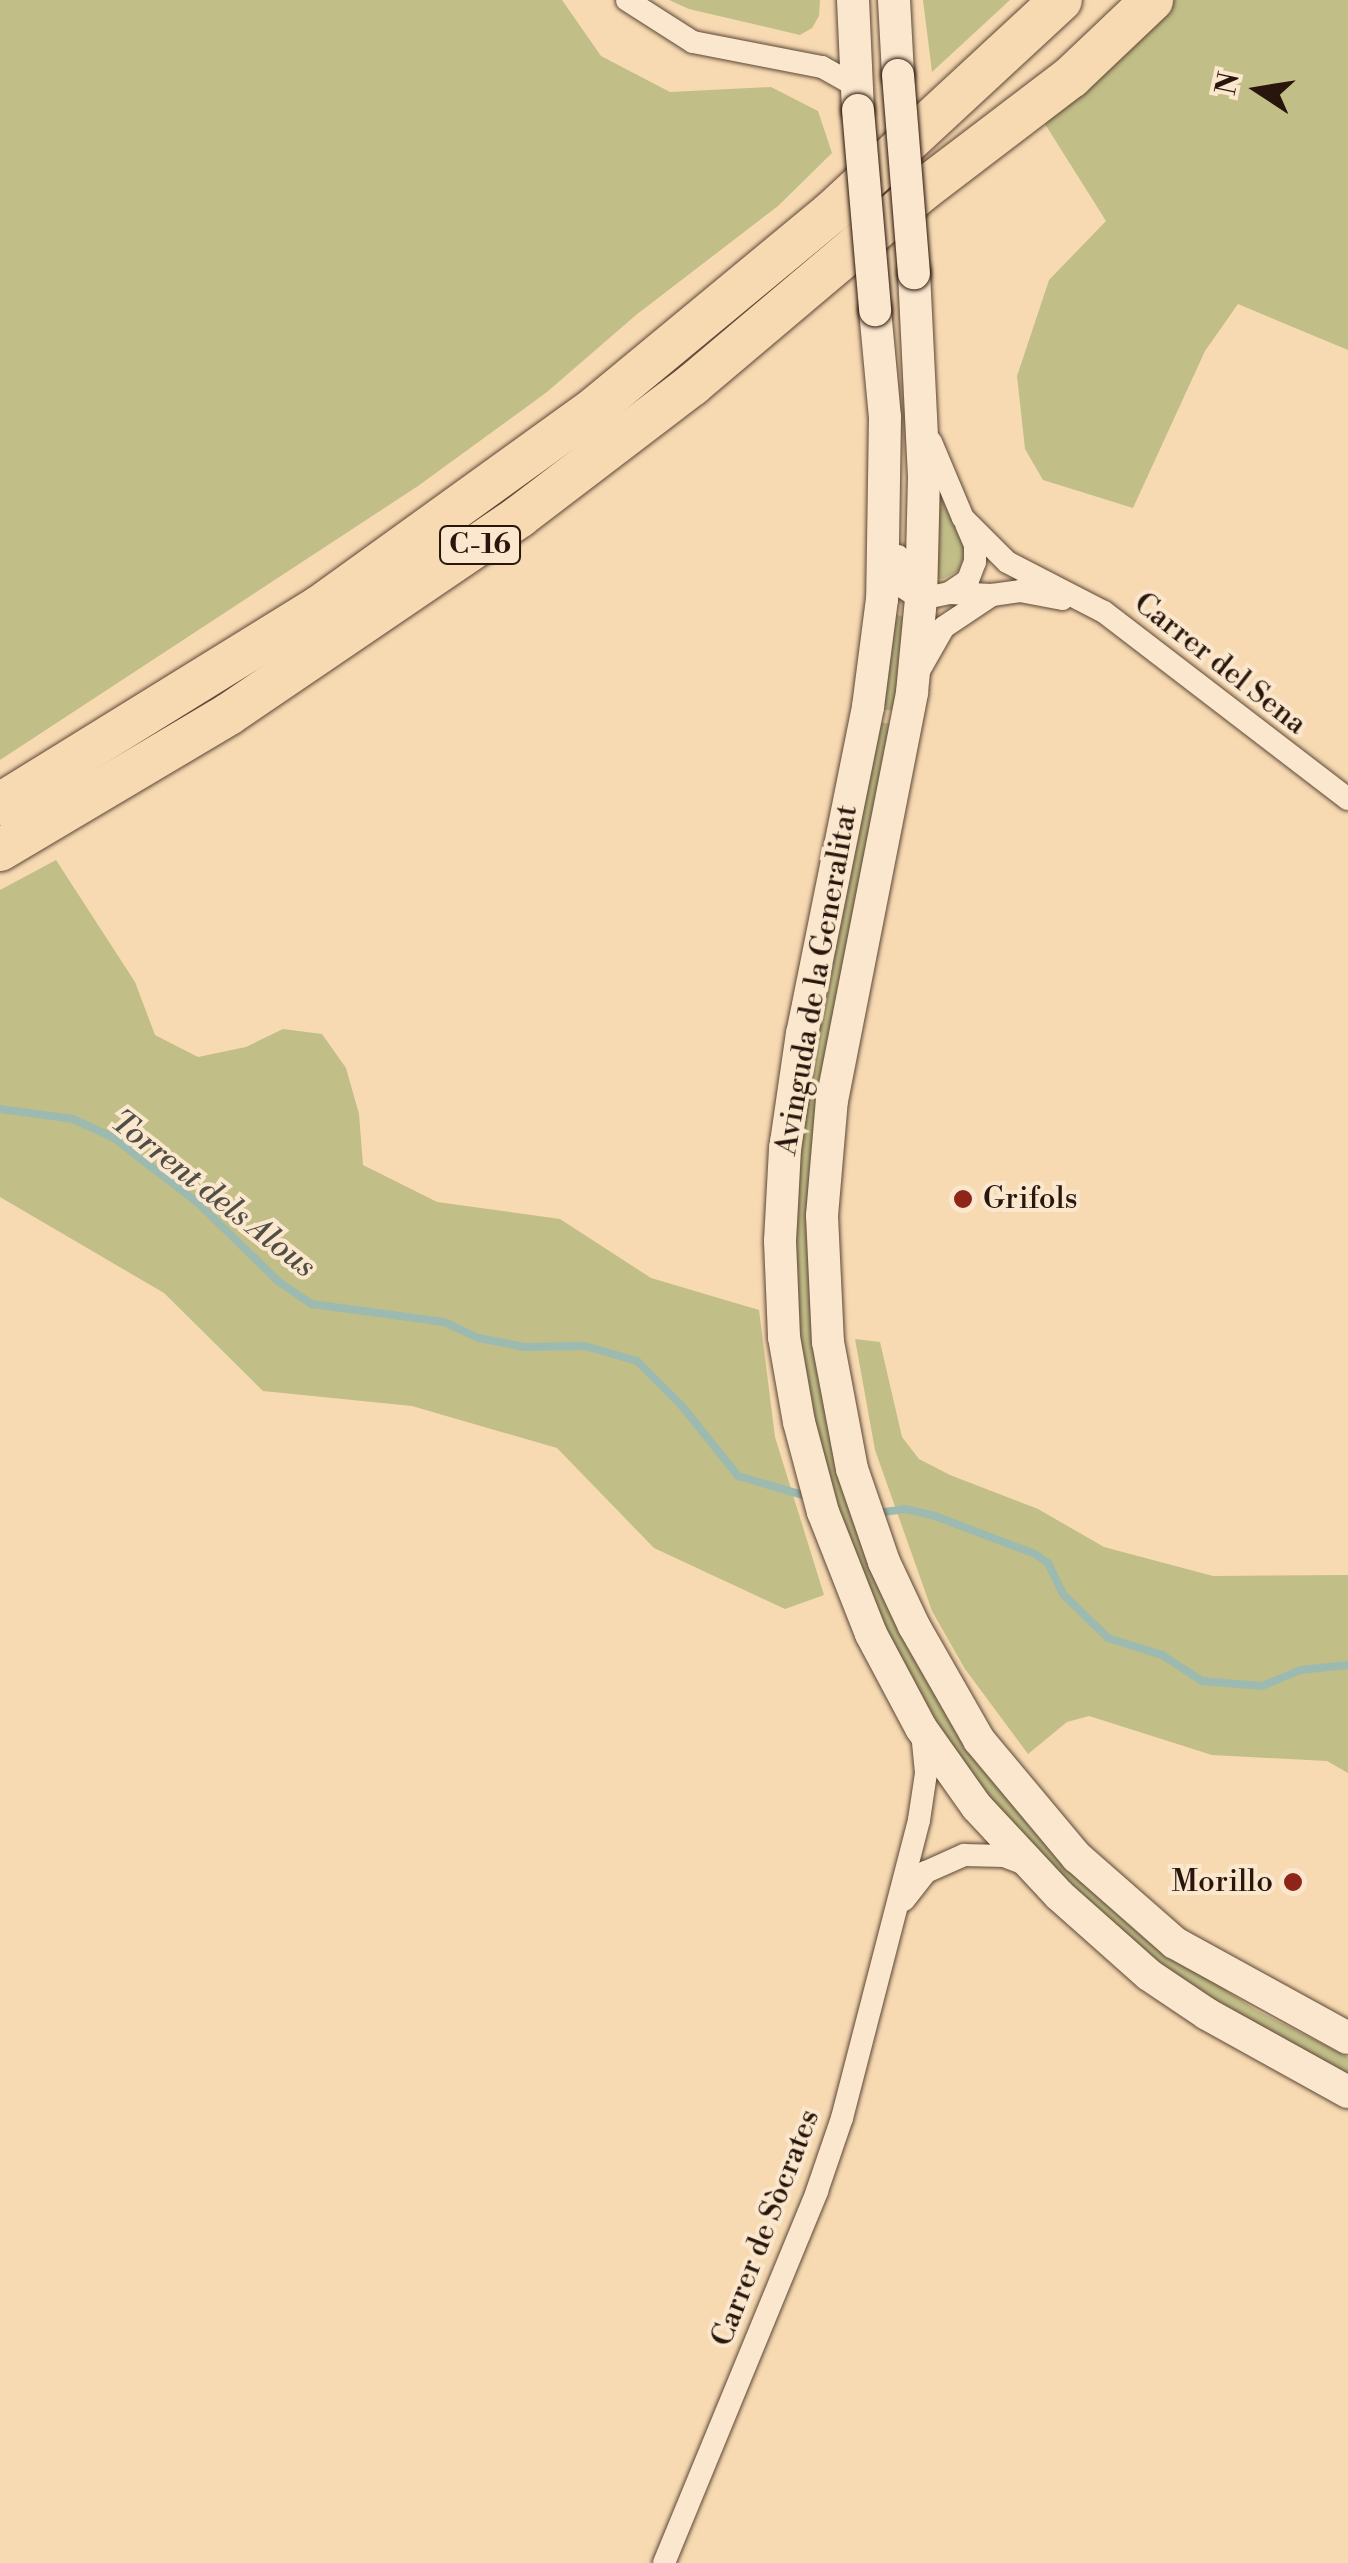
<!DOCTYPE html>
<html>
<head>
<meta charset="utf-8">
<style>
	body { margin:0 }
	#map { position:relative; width:1348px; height:2563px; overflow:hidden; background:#f7dab2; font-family:"Libre Bodoni",serif }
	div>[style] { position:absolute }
	.green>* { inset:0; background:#c2be88 }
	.stream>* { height:8px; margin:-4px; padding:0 4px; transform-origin:4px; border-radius:4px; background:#9dbab0 }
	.roads { filter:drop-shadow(0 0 2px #5c4636) drop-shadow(0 0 2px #5c4636) }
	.street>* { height:22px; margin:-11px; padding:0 11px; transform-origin:11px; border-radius:11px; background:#fae7cd }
	.secondary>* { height:32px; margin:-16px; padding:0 16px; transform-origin:16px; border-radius:16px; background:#fae7cd }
	.highway>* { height:42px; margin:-21px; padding:0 21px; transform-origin:21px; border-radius:21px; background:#f7dab2 }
	.bridges { filter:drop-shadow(0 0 2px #28150c) drop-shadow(0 0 2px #28150c) }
	.secondary-bridge>* { height:32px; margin:-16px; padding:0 16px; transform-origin:16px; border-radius:16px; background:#fae7cd }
	.dots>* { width:28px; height:28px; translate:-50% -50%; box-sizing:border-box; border:5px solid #fae7cd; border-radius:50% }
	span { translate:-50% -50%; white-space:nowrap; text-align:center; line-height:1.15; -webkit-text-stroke:8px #fae7cd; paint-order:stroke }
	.shield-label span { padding:2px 8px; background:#fae7cd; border:2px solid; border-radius:8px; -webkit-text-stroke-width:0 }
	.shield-label { font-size:28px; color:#28150c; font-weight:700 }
	.street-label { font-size:30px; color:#28150c }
	.poi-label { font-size:30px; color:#28150c }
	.left { translate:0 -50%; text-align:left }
	.right { translate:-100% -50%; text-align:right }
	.water-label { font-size:32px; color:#514f45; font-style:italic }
	.north { position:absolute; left:1208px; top:40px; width:100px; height:100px; -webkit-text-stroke:8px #fae7cd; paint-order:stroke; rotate:282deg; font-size:28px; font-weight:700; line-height:40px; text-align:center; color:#28150c }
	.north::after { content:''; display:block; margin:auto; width:35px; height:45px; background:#28150c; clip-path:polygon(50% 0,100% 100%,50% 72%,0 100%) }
</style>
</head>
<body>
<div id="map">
	<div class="green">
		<i style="clip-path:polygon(0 0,562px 0,601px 56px,670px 92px,771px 87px,818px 111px,832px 153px,778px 206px,636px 315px,547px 392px,418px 486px,0 760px)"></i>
		<i style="clip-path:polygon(669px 0,820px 0,819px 16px,812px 28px,800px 35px,689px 9px)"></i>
		<i style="clip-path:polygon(923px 0,1010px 0,932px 72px)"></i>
		<i style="clip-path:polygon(1173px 0,1348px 0,1348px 350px,1238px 304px,1205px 351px,1133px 508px,1043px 480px,1025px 449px,1017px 376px,1049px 280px,1106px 221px,1045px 124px)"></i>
		<i style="clip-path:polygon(936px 486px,966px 551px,959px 570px,943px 579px,934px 578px)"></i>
		<i style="clip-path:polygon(897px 615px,904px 617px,896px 711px,879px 709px,891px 616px)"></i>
		<i style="clip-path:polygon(876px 722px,894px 724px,811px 1194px,903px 1634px,1173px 1955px,1256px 2010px,1348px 2057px,1348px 2075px,1251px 2026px,1137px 1948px,1006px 1822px,929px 1716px,850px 1555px,824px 1468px,804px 1371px,795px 1283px,798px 1148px,821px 999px)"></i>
		<i style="clip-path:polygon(56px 860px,135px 982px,155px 1035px,198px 1057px,246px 1047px,283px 1029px,322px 1034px,346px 1068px,359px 1114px,363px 1165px,437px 1202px,560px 1219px,651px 1278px,759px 1310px,775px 1437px,824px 1595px,785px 1609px,654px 1548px,557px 1448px,412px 1406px,263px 1391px,164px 1293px,0 1197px,0 890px)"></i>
		<i style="clip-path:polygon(855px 1339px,880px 1342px,902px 1437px,919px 1459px,950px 1475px,1038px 1509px,1104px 1547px,1213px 1576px,1348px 1575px,1348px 1773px,1327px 1761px,1212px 1755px,1089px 1716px,1067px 1722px,1028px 1754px,965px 1669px,932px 1611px,875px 1450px)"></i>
	</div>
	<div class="stream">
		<i style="left:0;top:1109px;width:74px;rotate:7.8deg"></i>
		<i style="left:73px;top:1119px;width:45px;rotate:24.9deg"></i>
		<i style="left:114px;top:1138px;width:106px;rotate:37.7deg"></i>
		<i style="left:198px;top:1203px;width:113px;rotate:44.3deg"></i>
		<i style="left:279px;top:1282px;width:40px;rotate:34deg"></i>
		<i style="left:312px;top:1304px;width:133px;rotate:7.8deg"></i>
		<i style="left:444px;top:1322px;width:38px;rotate:25deg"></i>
		<i style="left:479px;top:1338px;width:46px;rotate:11.3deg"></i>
		<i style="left:524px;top:1347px;width:61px;rotate:-0.9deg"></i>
		<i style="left:585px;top:1346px;width:54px;rotate:16.1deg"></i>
		<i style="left:637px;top:1361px;width:64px;rotate:45deg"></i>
		<i style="left:682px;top:1406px;width:90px;rotate:51.3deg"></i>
		<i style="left:738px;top:1476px;width:75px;rotate:16.3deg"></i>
		<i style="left:877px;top:1513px;width:28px;rotate:-8deg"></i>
		<i style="left:905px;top:1509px;width:31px;rotate:13deg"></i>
		<i style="left:935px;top:1516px;width:107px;rotate:20.8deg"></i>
		<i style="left:1035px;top:1554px;width:16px;rotate:35deg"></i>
		<i style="left:1048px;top:1563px;width:34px;rotate:64deg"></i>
		<i style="left:1063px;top:1594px;width:63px;rotate:44.4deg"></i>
		<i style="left:1108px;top:1638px;width:57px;rotate:17.5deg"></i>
		<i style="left:1162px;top:1655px;width:48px;rotate:33deg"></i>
		<i style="left:1202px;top:1681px;width:60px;rotate:4.8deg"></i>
		<i style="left:1262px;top:1686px;width:42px;rotate:-22.3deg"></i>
		<i style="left:1301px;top:1670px;width:47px;rotate:-6.1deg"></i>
	</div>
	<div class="roads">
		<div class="street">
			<i style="left:627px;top:0;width:78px;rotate:32.5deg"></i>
			<i style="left:693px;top:42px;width:131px;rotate:11deg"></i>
			<i style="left:822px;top:67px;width:31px;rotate:29deg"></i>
			<i style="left:849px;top:82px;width:15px;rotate:58deg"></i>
			<i style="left:931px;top:442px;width:82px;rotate:67.2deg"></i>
			<i style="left:963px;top:518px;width:62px;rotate:45deg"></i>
			<i style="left:1007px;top:562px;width:109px;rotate:27.3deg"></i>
			<i style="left:1104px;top:612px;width:307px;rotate:37.5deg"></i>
			<i style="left:898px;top:556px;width:28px;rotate:90deg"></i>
			<i style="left:898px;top:584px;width:27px;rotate:33deg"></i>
			<i style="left:921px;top:599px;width:29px;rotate:-12deg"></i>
			<i style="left:949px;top:593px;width:43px;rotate:2.7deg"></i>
			<i style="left:949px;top:593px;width:23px;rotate:-34deg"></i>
			<i style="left:968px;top:580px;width:19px;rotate:-69deg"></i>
			<i style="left:975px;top:562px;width:17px;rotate:-90deg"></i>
			<i style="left:975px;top:545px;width:23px;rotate:-113deg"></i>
			<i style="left:920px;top:669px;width:48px;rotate:-60.3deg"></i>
			<i style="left:944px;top:627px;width:58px;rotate:-33.7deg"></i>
			<i style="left:992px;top:595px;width:28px;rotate:-8deg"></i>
			<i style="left:1020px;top:591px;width:43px;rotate:10.8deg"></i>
			<i style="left:904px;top:1900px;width:36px;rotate:-52deg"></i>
			<i style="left:926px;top:1872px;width:42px;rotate:-24.1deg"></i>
			<i style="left:964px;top:1855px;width:40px;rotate:1.4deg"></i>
			<i style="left:1004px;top:1856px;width:25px;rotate:21deg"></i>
			<i style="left:664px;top:2563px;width:402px;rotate:-67.6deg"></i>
			<i style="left:817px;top:2191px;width:77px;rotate:-71.1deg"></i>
			<i style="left:842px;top:2118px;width:308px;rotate:-75.5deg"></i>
			<i style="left:919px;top:1820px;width:48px;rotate:-81.5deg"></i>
			<i style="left:926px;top:1773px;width:41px;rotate:-95.6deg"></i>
		</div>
		<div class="secondary">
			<i style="left:853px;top:0;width:110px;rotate:87.4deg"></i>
			<i style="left:894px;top:0;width:75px;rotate:86.9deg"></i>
			<i style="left:914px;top:273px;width:204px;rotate:87.2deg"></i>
			<i style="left:924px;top:477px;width:122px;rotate:91.4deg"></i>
			<i style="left:921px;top:599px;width:94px;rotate:95.5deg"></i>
			<i style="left:912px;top:693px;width:414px;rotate:101.1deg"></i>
			<i style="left:832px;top:1099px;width:117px;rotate:94.9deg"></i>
			<i style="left:822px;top:1216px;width:126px;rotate:87.3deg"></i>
			<i style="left:828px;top:1342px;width:129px;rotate:79.3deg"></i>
			<i style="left:852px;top:1469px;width:98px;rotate:71deg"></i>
			<i style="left:884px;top:1562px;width:71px;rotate:64.9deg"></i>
			<i style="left:914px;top:1626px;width:131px;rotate:60.3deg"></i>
			<i style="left:979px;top:1740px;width:153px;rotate:50.1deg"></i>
			<i style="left:1077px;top:1857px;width:130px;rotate:41.3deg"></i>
			<i style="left:1175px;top:1943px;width:197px;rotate:28.8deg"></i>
			<i style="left:875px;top:310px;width:107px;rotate:84.7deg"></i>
			<i style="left:885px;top:417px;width:182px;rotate:90.9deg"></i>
			<i style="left:882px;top:599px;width:109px;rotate:97.4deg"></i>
			<i style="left:868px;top:707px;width:333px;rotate:101.4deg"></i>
			<i style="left:802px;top:1033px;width:117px;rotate:98.3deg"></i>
			<i style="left:785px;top:1149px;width:92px;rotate:93.1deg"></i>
			<i style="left:780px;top:1241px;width:96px;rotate:87.6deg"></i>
			<i style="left:784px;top:1337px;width:86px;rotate:80deg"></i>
			<i style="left:799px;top:1422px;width:93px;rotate:75.1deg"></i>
			<i style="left:823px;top:1512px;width:131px;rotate:68.5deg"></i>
			<i style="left:871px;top:1634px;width:106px;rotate:62deg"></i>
			<i style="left:921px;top:1728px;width:97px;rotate:54.7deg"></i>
			<i style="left:977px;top:1807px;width:120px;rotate:47deg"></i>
			<i style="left:1059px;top:1895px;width:120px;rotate:41.6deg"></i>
			<i style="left:1149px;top:1975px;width:70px;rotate:33.9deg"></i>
			<i style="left:1207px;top:2014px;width:161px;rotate:29deg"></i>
		</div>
		<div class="highway">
			<i style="left:0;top:804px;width:375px;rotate:-31.7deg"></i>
			<i style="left:319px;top:607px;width:342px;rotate:-35.8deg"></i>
			<i style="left:596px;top:407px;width:306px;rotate:-39.6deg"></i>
			<i style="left:832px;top:212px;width:312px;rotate:-42.8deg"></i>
			<i style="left:0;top:850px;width:266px;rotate:-30.7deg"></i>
			<i style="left:229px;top:714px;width:352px;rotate:-34.2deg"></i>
			<i style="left:520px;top:516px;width:216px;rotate:-37.3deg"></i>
			<i style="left:692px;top:385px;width:304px;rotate:-40.2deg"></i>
			<i style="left:924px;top:189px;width:185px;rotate:-37.3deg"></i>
			<i style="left:1071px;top:77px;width:112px;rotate:-43.5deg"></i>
		</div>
	</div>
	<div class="bridges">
		<div class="secondary-bridge">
			<i style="left:898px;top:75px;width:199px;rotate:85.4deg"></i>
			<i style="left:858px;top:110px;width:201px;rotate:85.1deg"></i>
		</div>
	</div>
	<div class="dots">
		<i style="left:963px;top:1199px;background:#8f2418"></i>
		<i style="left:1293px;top:1882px;background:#8f2418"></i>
	</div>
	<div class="shield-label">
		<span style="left:480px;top:545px">C-16</span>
	</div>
	<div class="street-label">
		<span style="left:1220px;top:664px;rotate:38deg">Carrer del Sena</span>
		<span style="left:817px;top:980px;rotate:-80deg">Avinguda de la Generalitat</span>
		<span style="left:766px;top:2228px;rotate:-69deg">Carrer de Sòcrates</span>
	</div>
	<div class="poi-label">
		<span class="left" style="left:983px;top:1199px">Grifols</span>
		<span class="right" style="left:1273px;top:1882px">Morillo</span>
	</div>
	<div class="water-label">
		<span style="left:213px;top:1194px;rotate:38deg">Torrent dels Alous</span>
	</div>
	<div class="north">N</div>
</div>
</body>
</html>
